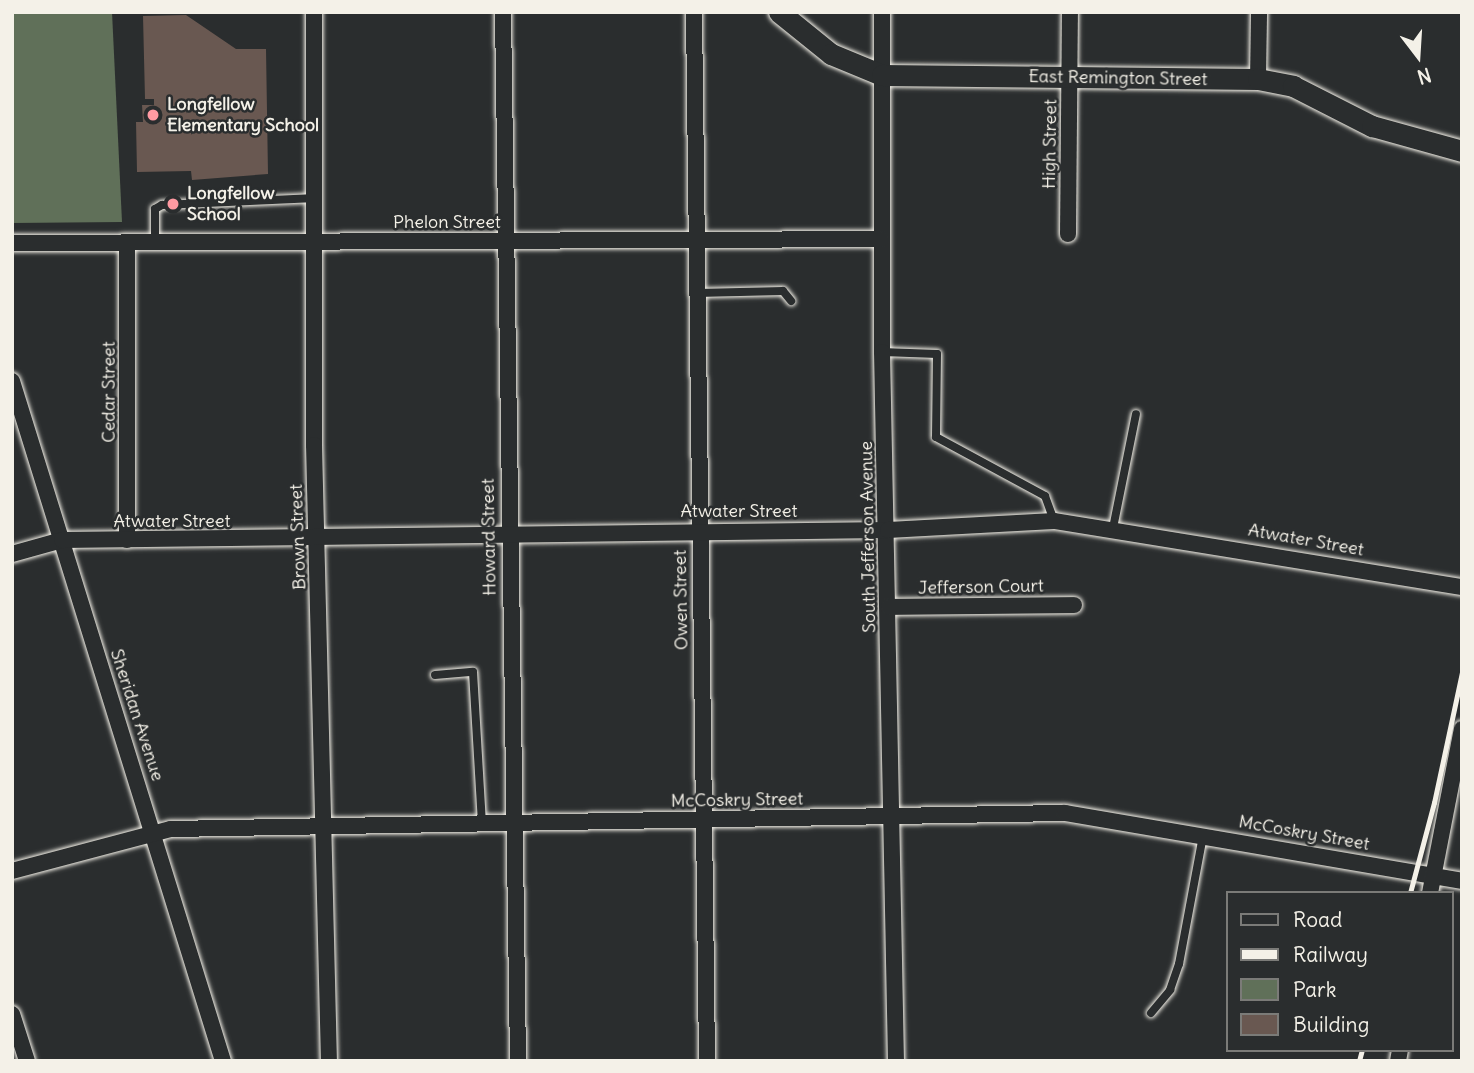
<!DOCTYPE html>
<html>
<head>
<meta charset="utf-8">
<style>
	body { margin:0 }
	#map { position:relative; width:1474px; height:1073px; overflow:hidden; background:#2a2d2e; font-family:Delius,sans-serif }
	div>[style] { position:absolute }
	.green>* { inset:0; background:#607059 }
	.building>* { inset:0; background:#695851 }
	.roads { filter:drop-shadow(0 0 2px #f4f1e8) drop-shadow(0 0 2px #f4f1e8) }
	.lane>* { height:8px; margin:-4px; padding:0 4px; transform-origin:4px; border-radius:4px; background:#2a2d2e }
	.street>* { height:16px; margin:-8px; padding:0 8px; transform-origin:8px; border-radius:8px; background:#2a2d2e }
	.secondary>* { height:21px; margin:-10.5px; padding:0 10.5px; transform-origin:10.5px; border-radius:10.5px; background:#2a2d2e }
	.rail>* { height:4.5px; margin:-2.25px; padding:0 2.25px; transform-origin:2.25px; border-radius:2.25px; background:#f4f1e8 }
	.dots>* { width:19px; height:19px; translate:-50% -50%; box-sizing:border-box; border:4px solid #2a2d2e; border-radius:50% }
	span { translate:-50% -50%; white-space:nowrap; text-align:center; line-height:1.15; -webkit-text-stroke:5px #2a2d2e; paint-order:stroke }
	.street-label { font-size:18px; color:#f4f1e8 }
	.poi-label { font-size:18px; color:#f4f1e8; font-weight:700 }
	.left { translate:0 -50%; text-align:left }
	.frame { position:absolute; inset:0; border:14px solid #f4f1e8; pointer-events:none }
	.legend { position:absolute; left:1226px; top:891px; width:228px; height:161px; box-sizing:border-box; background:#2a2d2e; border:2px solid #7b7b78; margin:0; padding:9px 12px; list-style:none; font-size:21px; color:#f4f1e8 }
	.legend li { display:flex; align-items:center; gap:14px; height:35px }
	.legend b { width:35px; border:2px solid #7b7b78 }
	.north { position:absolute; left:1383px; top:21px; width:70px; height:70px; -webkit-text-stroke:5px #2a2d2e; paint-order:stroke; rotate:163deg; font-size:19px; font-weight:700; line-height:28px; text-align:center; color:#f4f1e8 }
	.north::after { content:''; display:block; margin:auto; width:24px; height:32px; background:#f4f1e8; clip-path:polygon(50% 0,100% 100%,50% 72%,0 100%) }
</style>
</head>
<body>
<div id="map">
	<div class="green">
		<i style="clip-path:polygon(12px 12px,112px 12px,122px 222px,12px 223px)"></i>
	</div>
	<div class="building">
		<i style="clip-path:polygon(186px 15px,236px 49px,266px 49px,268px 174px,192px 180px,191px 171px,137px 172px,136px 122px,143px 122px,142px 105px,154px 105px,154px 99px,145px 99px,143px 16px)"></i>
	</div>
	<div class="roads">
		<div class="lane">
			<i style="left:155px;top:243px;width:34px;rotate:-90deg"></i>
			<i style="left:155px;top:209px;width:8px;rotate:-30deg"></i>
			<i style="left:162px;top:205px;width:154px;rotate:-2.6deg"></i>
			<i style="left:697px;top:293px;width:86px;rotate:-1.3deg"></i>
			<i style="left:783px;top:291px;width:13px;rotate:51deg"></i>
			<i style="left:882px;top:352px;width:55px;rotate:2.1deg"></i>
			<i style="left:937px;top:354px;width:83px;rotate:90.7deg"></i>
			<i style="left:936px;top:437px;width:124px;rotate:28.4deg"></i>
			<i style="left:1045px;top:496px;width:27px;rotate:70deg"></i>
			<i style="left:1113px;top:528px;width:116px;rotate:-78.6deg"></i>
			<i style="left:435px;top:675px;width:38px;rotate:-5deg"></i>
			<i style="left:473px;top:672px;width:152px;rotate:86.6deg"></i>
			<i style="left:1151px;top:1013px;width:30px;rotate:-50deg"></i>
			<i style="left:1170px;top:990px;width:28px;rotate:-71deg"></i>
			<i style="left:1179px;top:964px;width:130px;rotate:-79.4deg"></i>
		</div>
		<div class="street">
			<i style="left:314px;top:12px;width:433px;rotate:90deg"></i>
			<i style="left:314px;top:445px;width:616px;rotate:88.61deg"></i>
			<i style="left:503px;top:12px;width:1049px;rotate:89.18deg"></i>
			<i style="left:694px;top:12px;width:1049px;rotate:89.29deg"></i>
			<i style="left:882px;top:12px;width:340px;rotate:90deg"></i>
			<i style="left:882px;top:352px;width:709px;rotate:88.87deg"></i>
			<i style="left:1258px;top:79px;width:67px;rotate:-89.1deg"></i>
			<i style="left:1068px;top:234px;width:222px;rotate:-89.5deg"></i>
			<i style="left:12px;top:243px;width:869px;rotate:-0.26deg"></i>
			<i style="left:12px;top:381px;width:712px;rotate:72.76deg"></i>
			<i style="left:127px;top:540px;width:297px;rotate:-90deg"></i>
			<i style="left:12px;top:554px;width:52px;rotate:-15.6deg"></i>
			<i style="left:62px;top:540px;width:826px;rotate:-0.69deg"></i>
			<i style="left:888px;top:530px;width:166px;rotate:-3.1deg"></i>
			<i style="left:1054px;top:521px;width:413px;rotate:9.2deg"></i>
			<i style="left:889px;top:607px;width:185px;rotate:-0.6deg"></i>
			<i style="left:12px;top:871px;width:164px;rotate:-14.8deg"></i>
			<i style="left:171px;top:829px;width:894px;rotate:-1.03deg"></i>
			<i style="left:1065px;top:813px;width:403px;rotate:9.7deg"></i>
			<i style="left:1430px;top:893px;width:167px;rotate:-79deg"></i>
			<i style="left:12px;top:1014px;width:49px;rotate:72.3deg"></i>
			<i style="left:1398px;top:1061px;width:11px;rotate:-80deg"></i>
		</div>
		<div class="secondary">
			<i style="left:779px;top:12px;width:67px;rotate:38.9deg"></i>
			<i style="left:831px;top:54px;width:55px;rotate:22.4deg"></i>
			<i style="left:882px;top:75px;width:376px;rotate:0.6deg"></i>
			<i style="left:1258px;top:79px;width:36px;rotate:11deg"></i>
			<i style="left:1293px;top:86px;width:89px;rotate:26.9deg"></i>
			<i style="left:1372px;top:126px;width:93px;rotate:15.5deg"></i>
		</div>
	</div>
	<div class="rail">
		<i style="left:1410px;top:893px;width:93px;rotate:-75.1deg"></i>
		<i style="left:1434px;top:803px;width:134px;rotate:-77.9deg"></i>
		<i style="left:1359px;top:1061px;width:11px;rotate:-75deg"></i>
	</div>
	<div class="dots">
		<i style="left:153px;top:115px;background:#ff9aa2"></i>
		<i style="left:173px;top:204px;background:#ff9aa2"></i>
	</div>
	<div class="street-label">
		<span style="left:1118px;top:78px;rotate:1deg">East Remington Street</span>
		<span style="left:1050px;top:144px;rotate:-89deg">High Street</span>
		<span style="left:447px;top:222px">Phelon Street</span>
		<span style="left:109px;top:392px;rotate:-90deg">Cedar Street</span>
		<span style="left:739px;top:511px">Atwater Street</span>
		<span style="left:172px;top:521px">Atwater Street</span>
		<span style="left:298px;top:537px;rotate:-92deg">Brown Street</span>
		<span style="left:489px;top:537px;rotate:-91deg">Howard Street</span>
		<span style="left:868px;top:537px;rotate:-91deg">South Jefferson Avenue</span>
		<span style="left:1306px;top:540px;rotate:10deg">Atwater Street</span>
		<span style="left:981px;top:587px;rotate:-1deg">Jefferson Court</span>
		<span style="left:681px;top:600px;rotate:-91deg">Owen Street</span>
		<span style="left:137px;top:715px;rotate:72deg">Sheridan Avenue</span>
		<span style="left:737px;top:800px;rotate:-1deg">McCoskry Street</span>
		<span style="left:1304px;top:833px;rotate:10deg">McCoskry Street</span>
	</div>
	<div class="poi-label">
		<span class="left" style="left:167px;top:115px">Longfellow<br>Elementary School</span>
		<span class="left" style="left:187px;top:204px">Longfellow<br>School</span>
	</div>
	<div class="frame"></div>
	<ul class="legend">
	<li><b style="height:9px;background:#2a2d2e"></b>Road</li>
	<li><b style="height:9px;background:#f4f1e8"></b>Railway</li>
	<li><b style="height:19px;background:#607059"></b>Park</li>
	<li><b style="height:19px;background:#695851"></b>Building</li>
	</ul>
	<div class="north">N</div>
</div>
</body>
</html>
